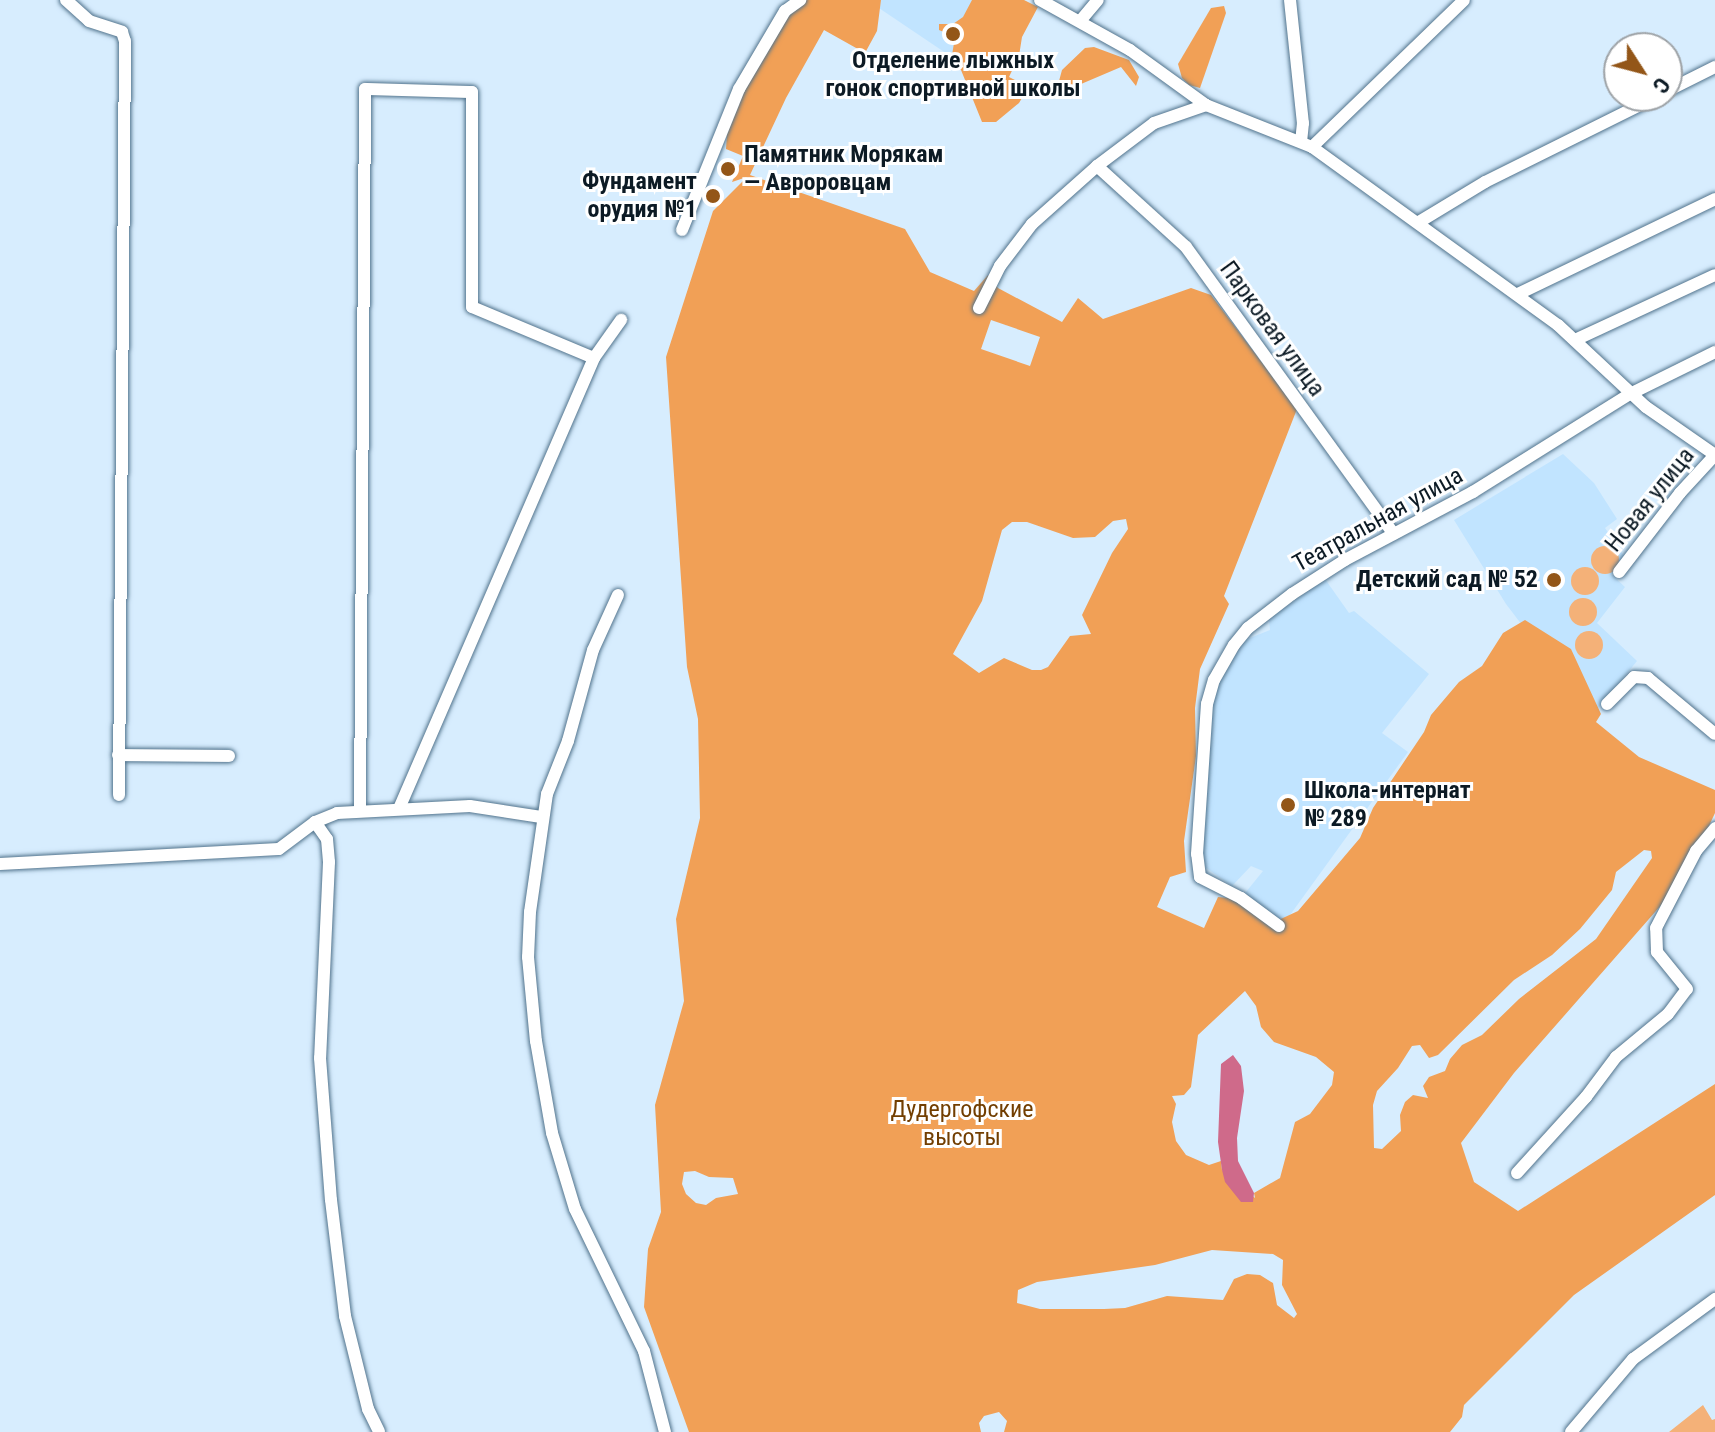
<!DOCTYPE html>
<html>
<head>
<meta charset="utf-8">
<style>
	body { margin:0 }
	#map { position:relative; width:1715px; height:1432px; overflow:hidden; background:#d7edfe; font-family:"Roboto Condensed",sans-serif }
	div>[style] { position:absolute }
	.built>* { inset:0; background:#c1e4ff }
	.green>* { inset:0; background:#f4b178 }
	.round { border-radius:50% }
	.forest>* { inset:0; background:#f1a056 }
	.water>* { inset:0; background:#cf6a8a }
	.roads { filter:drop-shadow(0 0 2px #51738c) drop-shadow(0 0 2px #51738c) }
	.minor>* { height:12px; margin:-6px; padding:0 6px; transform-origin:6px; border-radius:6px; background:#fff }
	.dots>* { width:22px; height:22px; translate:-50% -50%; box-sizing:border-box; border:4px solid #fff; border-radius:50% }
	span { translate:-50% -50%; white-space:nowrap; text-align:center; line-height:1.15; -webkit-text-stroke:6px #fff; paint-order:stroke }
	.poi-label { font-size:24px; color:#0c1a24; font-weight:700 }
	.left { translate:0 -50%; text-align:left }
	.right { translate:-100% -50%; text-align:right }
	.street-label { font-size:24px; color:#0c1a24 }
	.park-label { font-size:24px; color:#723e01 }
	.north { position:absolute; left:1603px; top:32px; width:80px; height:80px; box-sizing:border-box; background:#fff; border:2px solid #9ea3a7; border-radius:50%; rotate:126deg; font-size:22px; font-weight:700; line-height:32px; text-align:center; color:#0c1a24 }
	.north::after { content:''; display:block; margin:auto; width:28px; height:36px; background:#935618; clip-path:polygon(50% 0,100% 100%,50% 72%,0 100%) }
</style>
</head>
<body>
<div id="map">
	<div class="built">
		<i style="clip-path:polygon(867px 0,1008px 0,968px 68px)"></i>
		<i style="clip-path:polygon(1563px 454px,1594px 483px,1617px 519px,1605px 528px,1626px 559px,1611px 574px,1625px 587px,1597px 623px,1637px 661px,1597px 710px,1573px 692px,1506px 604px,1454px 520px)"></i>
		<i style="clip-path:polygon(1325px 579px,1349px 613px,1354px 611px,1429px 674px,1382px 733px,1408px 752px,1277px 933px,1237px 903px,1263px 871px,1251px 866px,1232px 886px,1205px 867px,1202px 857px,1211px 705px,1219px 680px,1245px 640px,1270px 630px,1269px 619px)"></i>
	</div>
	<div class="green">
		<i class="round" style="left:1591px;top:546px;width:28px;height:28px"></i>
		<i class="round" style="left:1571px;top:567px;width:28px;height:28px"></i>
		<i class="round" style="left:1569px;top:598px;width:28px;height:28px"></i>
		<i class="round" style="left:1575px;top:631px;width:28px;height:28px"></i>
		<i style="clip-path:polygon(1703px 1405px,1712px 1420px,1715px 1419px,1715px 1432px,1669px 1432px)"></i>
	</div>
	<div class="forest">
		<i style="clip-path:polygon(evenodd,804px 0,881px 0,877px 31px,865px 53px,824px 30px,786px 98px,750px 175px,905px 229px,930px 272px,974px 291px,988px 275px,998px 288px,1062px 322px,1078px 298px,1103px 319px,1191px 288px,1211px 295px,1297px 409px,1224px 596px,1229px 604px,1200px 669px,1195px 708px,1196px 756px,1184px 841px,1186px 872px,1170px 877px,1157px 907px,1204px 928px,1218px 897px,1229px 898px,1251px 909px,1270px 924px,1298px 911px,1360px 838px,1373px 808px,1424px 732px,1431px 715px,1459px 682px,1482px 666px,1503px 633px,1525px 620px,1571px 649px,1601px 714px,1596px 722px,1639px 757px,1715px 790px,1715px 813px,1684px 879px,1514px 1073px,1461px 1143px,1474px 1182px,1518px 1211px,1715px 1084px,1715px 1195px,1574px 1295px,1464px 1405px,1462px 1417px,1450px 1432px,1004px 1432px,1007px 1421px,999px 1412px,984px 1416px,979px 1423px,981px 1432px,689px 1432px,644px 1307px,648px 1249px,661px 1212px,655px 1105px,684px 1001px,676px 919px,700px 818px,698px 719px,687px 667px,666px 357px,713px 211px,747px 177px,732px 182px,743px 156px,726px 149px,728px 117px,785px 13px,804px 0,991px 320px,1040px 337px,1030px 366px,981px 349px,991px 320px,804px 0,1126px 519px,1128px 529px,1112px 553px,1082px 615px,1091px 634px,1070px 636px,1048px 667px,1041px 670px,1032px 670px,1004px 658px,979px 673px,953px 654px,982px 601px,1002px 530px,1012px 522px,1027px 522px,1073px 538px,1095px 537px,1113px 521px,1126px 519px,804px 0,1644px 850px,1651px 851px,1652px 858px,1596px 939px,1519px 999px,1482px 1035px,1462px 1045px,1450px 1059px,1445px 1071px,1429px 1077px,1423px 1086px,1428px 1098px,1413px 1095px,1405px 1102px,1400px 1115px,1401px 1131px,1382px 1149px,1374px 1148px,1373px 1105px,1377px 1091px,1398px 1068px,1412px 1046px,1420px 1045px,1429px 1058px,1438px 1055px,1514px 980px,1552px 955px,1580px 929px,1612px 890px,1616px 872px,1644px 850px,804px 0,1245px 991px,1256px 1006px,1261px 1027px,1274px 1042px,1316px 1057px,1334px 1072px,1332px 1085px,1310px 1114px,1295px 1122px,1280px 1178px,1254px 1193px,1255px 1198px,1222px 1170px,1221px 1161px,1209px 1165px,1186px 1155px,1176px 1141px,1172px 1122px,1176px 1104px,1172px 1096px,1184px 1095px,1191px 1087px,1198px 1035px,1245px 991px,804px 0,695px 1171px,709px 1177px,733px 1178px,738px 1194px,716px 1198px,706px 1205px,696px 1203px,686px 1194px,682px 1184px,684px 1172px,695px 1171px,804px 0,1212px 1250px,1273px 1254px,1283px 1260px,1282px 1285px,1297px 1314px,1294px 1318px,1277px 1305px,1273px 1283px,1260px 1275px,1247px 1274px,1234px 1279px,1223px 1300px,1167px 1296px,1125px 1308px,1104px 1309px,1040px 1309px,1017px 1303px,1018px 1290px,1037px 1282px,1155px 1265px,1212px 1250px)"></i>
		<i style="clip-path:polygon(972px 0,1024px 0,1038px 7px,1022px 37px,1019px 56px,1009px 77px,1027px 86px,1025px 93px,1019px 103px,996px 122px,982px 122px,961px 70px,951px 61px,955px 37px,939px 30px,939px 24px,953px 24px,963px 17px)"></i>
		<i style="clip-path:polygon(1224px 6px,1226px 13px,1200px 88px,1189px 85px,1182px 78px,1178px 64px,1211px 8px)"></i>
		<i style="clip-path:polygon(1094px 47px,1129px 60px,1139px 77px,1136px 86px,1121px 67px,1067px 90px,1059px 81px,1062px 70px,1085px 48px)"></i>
	</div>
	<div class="water">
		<i style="clip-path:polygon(1233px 1055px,1241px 1066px,1244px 1091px,1237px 1138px,1238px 1161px,1254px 1193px,1253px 1202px,1241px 1202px,1225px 1182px,1222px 1170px,1218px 1142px,1221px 1064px)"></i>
	</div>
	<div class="roads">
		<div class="minor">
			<i style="left:66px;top:0;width:31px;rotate:42deg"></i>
			<i style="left:89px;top:21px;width:35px;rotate:18deg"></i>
			<i style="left:122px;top:32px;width:9px;rotate:72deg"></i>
			<i style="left:125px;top:41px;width:754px;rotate:90.46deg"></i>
			<i style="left:1040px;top:0;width:103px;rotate:29.1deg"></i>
			<i style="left:1130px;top:50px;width:94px;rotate:35.9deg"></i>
			<i style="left:1206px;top:105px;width:114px;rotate:21.6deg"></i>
			<i style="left:1312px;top:147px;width:304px;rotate:35.9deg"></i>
			<i style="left:1558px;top:325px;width:120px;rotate:43deg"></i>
			<i style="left:1646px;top:407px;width:84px;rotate:34.8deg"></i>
			<i style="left:1290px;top:0;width:124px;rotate:84deg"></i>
			<i style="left:1303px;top:123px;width:18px;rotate:96deg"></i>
			<i style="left:1081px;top:20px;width:26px;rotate:-50deg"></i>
			<i style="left:1667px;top:91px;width:54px;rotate:-26.6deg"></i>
			<i style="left:1312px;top:147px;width:211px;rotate:-44deg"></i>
			<i style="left:1097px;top:166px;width:120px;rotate:42.3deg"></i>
			<i style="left:1186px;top:247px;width:354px;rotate:54.1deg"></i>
			<i style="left:1419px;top:222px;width:77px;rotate:-31.2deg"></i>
			<i style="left:1485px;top:182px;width:193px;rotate:-26.4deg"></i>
			<i style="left:682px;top:230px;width:152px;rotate:-68deg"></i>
			<i style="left:739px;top:89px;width:91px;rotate:-59.5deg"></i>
			<i style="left:785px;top:11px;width:19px;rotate:-36deg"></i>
			<i style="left:1518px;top:294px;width:219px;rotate:-25.7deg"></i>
			<i style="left:979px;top:308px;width:47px;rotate:-63.4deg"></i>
			<i style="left:1000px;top:266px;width:53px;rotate:-52.7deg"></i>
			<i style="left:1032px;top:224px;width:87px;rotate:-41.7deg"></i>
			<i style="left:1097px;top:166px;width:71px;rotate:-37deg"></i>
			<i style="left:1154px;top:123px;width:55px;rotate:-19.1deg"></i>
			<i style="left:1575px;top:340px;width:154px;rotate:-24.9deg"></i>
			<i style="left:594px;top:358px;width:47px;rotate:-54.6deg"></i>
			<i style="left:1619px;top:572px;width:100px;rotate:-52.3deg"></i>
			<i style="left:1680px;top:493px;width:52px;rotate:-47.4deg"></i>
			<i style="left:618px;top:595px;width:60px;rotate:114.4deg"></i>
			<i style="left:593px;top:650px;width:94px;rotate:105.4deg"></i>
			<i style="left:568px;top:741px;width:57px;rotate:111.6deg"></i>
			<i style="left:547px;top:794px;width:119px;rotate:98.2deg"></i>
			<i style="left:530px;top:912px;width:45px;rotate:92.5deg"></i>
			<i style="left:528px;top:957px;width:84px;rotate:84.6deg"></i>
			<i style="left:536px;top:1041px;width:93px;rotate:80.1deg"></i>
			<i style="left:552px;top:1133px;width:79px;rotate:73.2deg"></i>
			<i style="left:575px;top:1209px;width:158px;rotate:64.1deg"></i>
			<i style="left:644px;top:1351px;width:84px;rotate:75.5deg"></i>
			<i style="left:1607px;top:704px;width:38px;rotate:-45deg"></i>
			<i style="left:1634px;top:677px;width:14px;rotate:4deg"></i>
			<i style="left:1648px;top:678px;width:87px;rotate:39.9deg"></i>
			<i style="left:118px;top:755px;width:111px;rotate:0.5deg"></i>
			<i style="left:360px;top:811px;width:722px;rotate:-89.6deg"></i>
			<i style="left:365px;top:89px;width:107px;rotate:1.6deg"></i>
			<i style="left:472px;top:92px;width:215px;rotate:90deg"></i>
			<i style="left:472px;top:307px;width:132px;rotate:22.7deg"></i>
			<i style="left:594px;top:358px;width:491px;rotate:113.4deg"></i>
			<i style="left:315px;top:822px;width:21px;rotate:55deg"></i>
			<i style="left:327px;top:839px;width:23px;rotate:85deg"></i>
			<i style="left:329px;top:862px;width:196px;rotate:92.6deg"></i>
			<i style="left:320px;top:1058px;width:142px;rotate:85.6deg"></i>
			<i style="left:331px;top:1200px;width:117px;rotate:83.1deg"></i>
			<i style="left:345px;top:1316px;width:96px;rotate:76.1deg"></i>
			<i style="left:368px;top:1409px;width:25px;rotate:64deg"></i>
			<i style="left:0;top:864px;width:279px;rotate:-3.1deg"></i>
			<i style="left:279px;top:849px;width:45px;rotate:-36.9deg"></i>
			<i style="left:315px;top:822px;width:24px;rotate:-22deg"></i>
			<i style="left:337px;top:813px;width:133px;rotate:-3deg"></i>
			<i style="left:470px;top:806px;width:72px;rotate:8.8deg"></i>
			<i style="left:1279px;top:926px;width:47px;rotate:-143.6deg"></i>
			<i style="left:1241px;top:898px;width:46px;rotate:-152.9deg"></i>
			<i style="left:1200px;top:877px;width:23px;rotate:-97deg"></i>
			<i style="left:1197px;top:854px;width:150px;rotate:-86.2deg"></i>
			<i style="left:1207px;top:704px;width:25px;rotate:-74deg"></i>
			<i style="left:1214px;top:680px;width:40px;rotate:-60.3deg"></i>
			<i style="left:1234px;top:645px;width:22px;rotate:-51deg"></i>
			<i style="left:1248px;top:628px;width:56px;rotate:-37.7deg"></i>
			<i style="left:1292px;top:594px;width:63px;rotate:-32.7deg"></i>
			<i style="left:1345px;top:560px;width:145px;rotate:-28deg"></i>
			<i style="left:1473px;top:492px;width:185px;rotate:-32deg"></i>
			<i style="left:1630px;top:394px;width:95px;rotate:-26.3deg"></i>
			<i style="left:1517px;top:1173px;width:103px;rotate:-47.8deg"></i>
			<i style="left:1586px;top:1097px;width:50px;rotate:-53.1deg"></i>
			<i style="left:1616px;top:1057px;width:67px;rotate:-39.6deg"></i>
			<i style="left:1668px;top:1014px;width:31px;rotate:-53deg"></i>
			<i style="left:1687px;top:989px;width:48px;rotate:-129deg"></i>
			<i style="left:1657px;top:952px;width:24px;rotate:-92deg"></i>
			<i style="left:1656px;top:928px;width:87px;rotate:-62.5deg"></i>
			<i style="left:1696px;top:851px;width:30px;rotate:-50deg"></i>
			<i style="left:1571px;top:1432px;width:96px;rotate:-49.7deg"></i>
			<i style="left:1633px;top:1359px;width:102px;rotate:-36.2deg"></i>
		</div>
	</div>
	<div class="dots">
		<i style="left:953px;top:34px;background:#935618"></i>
		<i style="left:728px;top:169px;background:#935618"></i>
		<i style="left:713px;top:196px;background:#935618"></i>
		<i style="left:1554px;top:580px;background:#935618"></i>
		<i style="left:1288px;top:805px;background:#935618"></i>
	</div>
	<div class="poi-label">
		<span style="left:953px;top:75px">Отделение лыжных<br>гонок спортивной школы</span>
		<span class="left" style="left:744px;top:169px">Памятник Морякам<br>— Авроровцам</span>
		<span class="right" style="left:697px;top:196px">Фундамент<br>орудия №1</span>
		<span class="right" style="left:1538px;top:580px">Детский сад № 52</span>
		<span class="left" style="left:1304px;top:805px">Школа-интернат<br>№ 289</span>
	</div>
	<div class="street-label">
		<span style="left:1272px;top:329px;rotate:54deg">Парковая улица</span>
		<span style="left:1650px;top:500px;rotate:-51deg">Новая улица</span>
		<span style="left:1378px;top:520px;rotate:-29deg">Театральная улица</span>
	</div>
	<div class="park-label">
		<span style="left:962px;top:1124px">Дудергофские<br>высоты</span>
	</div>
	<div class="north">С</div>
</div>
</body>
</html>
